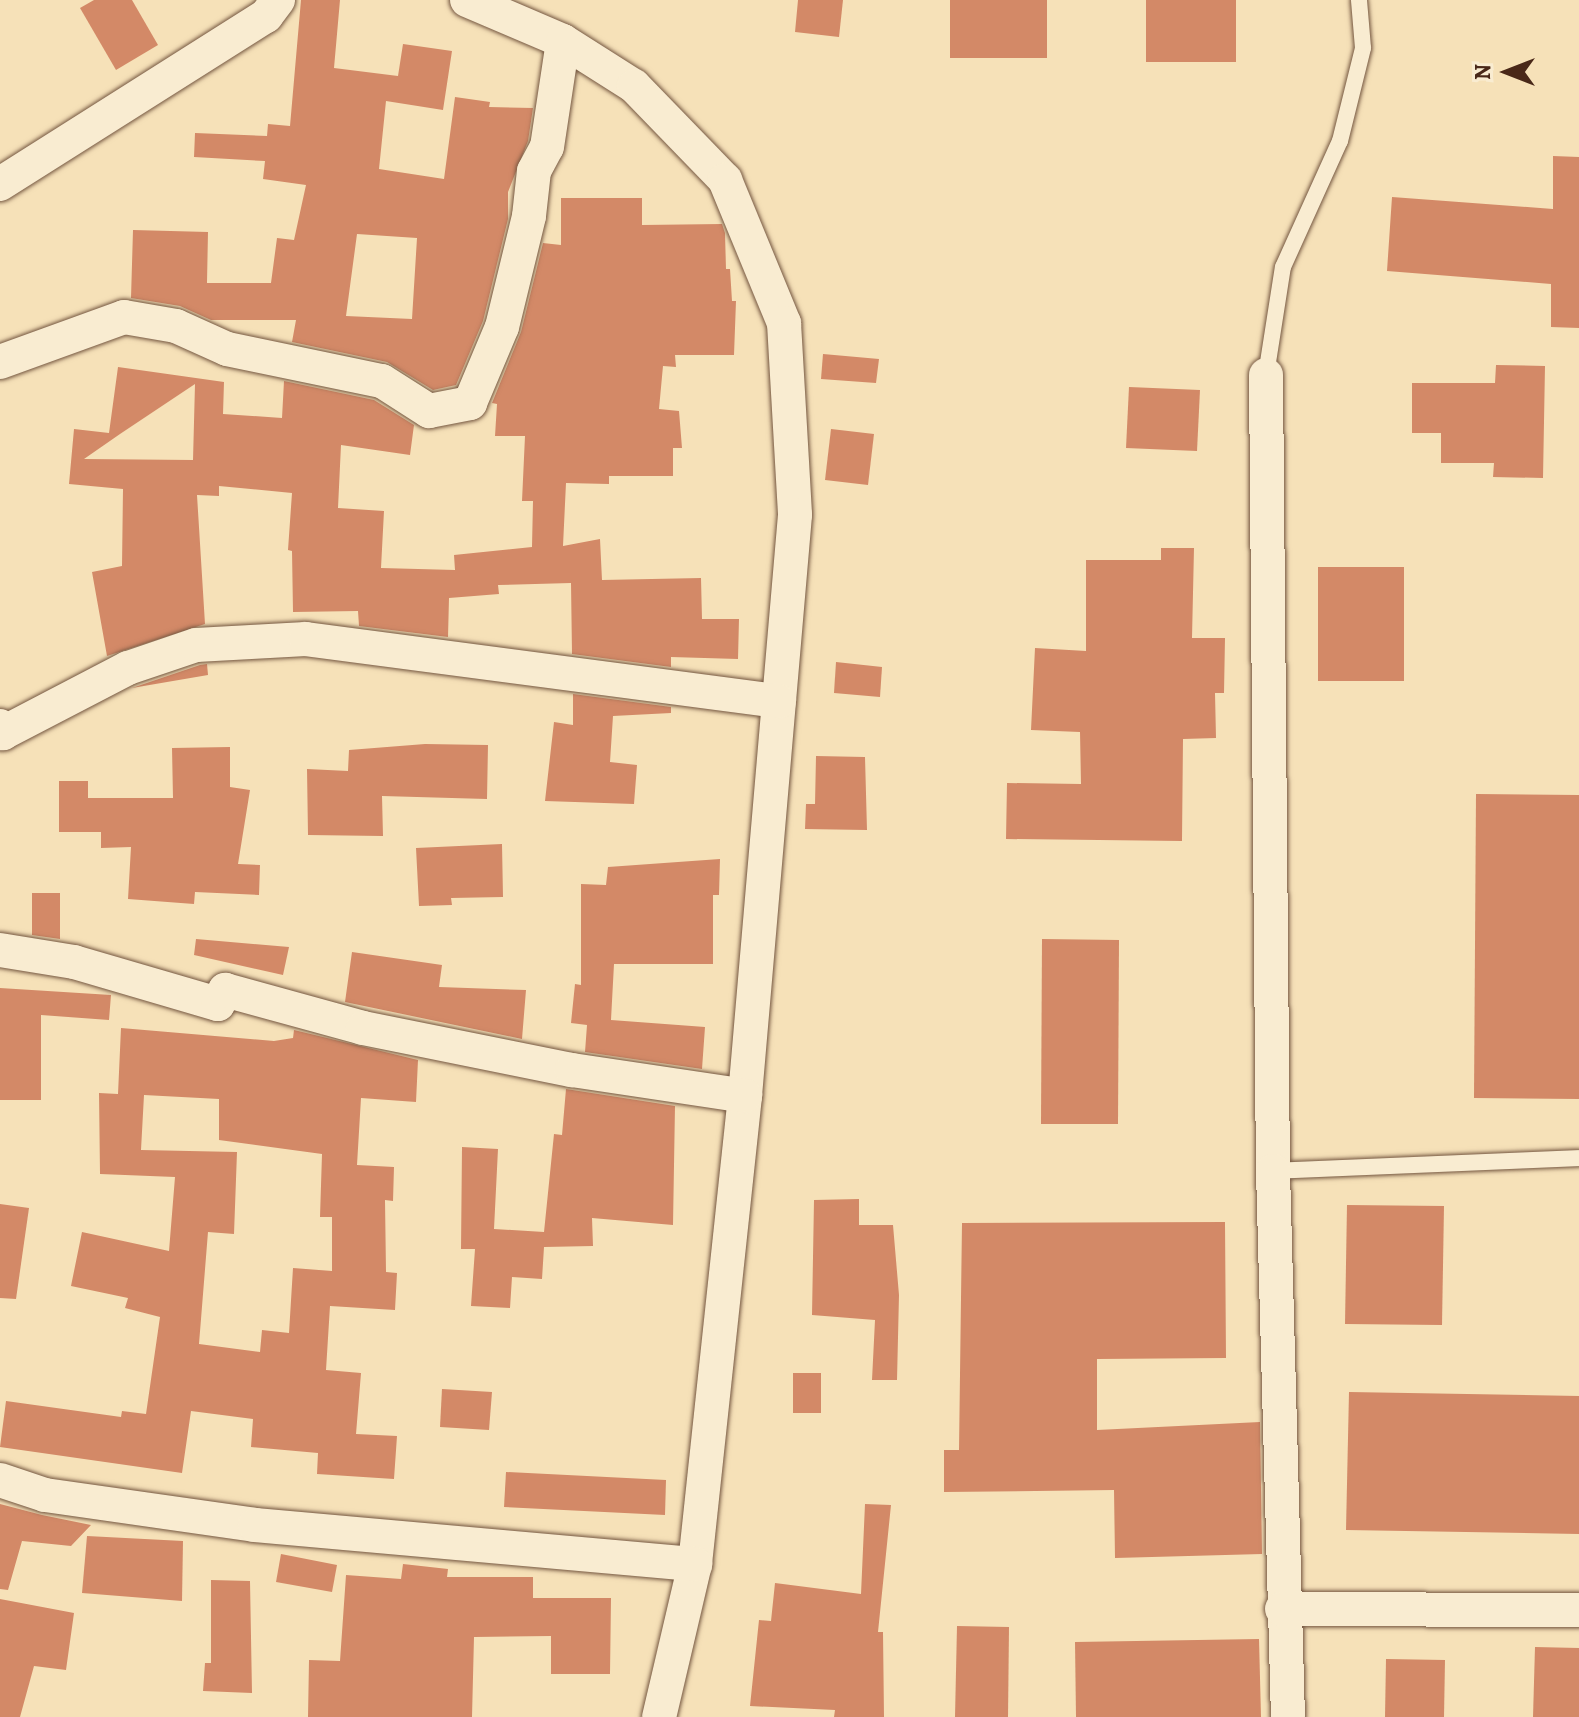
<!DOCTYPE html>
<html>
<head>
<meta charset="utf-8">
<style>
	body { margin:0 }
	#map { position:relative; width:1579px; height:1717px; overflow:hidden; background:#f6e1b8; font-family:Alegreya,serif }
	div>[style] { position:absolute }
	.building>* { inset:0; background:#d38967 }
	.roads { filter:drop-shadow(0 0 2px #745640) drop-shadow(0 0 2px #745640) }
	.lane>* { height:16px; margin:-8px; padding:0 8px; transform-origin:8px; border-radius:8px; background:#f9ecd1 }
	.street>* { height:34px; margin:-17px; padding:0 17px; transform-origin:17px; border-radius:17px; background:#f9ecd1 }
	span { translate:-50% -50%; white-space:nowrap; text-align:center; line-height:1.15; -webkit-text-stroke:6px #f9ecd1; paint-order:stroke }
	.north { position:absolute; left:1467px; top:32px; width:80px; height:80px; -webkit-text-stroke:6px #f9ecd1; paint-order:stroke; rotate:270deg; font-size:22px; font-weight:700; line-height:32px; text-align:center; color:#492818 }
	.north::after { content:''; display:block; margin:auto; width:28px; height:36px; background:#492818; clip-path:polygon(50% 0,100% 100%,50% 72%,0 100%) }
</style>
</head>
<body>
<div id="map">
	<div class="building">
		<i style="clip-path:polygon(94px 0,132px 0,158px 45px,116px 70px,80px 8px)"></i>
		<i style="clip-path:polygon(evenodd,301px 0,340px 0,334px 68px,398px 76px,403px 44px,452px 51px,443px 110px,386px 101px,379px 169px,444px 179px,455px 97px,490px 102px,489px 107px,533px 108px,528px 141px,508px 192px,508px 219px,483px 321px,456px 385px,433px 390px,387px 362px,292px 342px,296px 320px,211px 320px,180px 306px,131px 298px,133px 230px,208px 232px,207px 283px,271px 283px,277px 238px,294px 240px,306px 185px,263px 179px,265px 161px,194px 157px,195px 133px,267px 136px,268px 124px,290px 126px,301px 0,357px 234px,417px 238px,412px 319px,346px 316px,357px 234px)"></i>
		<i style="clip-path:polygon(798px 0,843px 0,839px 37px,795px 32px)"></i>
		<i style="clip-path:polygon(950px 0,1047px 0,1047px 58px,950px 58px)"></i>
		<i style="clip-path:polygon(1146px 0,1236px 0,1236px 62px,1146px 62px)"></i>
		<i style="clip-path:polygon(1553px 156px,1579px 157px,1579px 328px,1551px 327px,1551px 284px,1387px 271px,1392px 197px,1553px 209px)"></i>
		<i style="clip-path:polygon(evenodd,561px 198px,642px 198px,642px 225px,722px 224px,725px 233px,726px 269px,730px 269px,732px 301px,736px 301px,734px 355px,675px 355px,676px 367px,663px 366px,659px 409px,679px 411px,682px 448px,673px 448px,673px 476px,609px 476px,609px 484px,566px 483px,563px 546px,600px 539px,602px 580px,701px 578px,702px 619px,739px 619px,738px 659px,671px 657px,671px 667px,572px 654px,571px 583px,498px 585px,499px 594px,449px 598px,448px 637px,359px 626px,358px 611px,293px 612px,292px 551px,288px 550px,292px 493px,219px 486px,219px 496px,197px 495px,205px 624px,107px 656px,92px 572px,122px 566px,123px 489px,69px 484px,74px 429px,109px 433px,118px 367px,224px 382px,223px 414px,282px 418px,284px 381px,374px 400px,414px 425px,410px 455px,341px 445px,338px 508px,384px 511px,381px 568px,455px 570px,454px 555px,532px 547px,533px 501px,522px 501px,525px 436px,495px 436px,497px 404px,492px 403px,521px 332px,543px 243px,561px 245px,561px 198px,195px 384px,193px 460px,84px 459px,120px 434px,195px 384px)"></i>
		<i style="clip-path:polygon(823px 354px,879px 359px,876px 383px,821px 379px)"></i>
		<i style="clip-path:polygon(1496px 365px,1545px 366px,1543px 478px,1493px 477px,1494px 463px,1441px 463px,1441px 433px,1412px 433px,1412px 383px,1495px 383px)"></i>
		<i style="clip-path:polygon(1129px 387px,1200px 390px,1197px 451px,1126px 448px)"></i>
		<i style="clip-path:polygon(831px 429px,874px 434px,868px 485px,825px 480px)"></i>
		<i style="clip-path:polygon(1161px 548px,1194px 548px,1192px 638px,1225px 638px,1224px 693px,1215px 693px,1216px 738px,1183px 739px,1182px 841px,1006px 839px,1007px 783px,1081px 784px,1080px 732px,1031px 730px,1035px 648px,1086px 651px,1086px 560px,1161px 560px)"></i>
		<i style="clip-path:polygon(1318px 567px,1404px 567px,1404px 681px,1318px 681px)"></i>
		<i style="clip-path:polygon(836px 662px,882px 667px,880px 697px,834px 693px)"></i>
		<i style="clip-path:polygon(207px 664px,208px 675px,132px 688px,200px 665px)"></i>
		<i style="clip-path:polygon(573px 694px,671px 707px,671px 713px,613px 716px,610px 762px,637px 765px,634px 804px,545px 801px,554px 722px,573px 725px)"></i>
		<i style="clip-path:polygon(425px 744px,488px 745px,487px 799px,382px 796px,383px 836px,308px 835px,307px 769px,348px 771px,349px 750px)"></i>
		<i style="clip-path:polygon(230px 747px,230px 787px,250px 790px,238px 864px,260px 865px,259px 895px,195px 892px,194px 904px,128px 899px,131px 847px,101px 848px,101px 832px,59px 832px,59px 781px,88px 781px,88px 798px,173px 798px,172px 748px)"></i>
		<i style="clip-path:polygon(816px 756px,865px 757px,867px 830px,805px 829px,806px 804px,815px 804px)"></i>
		<i style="clip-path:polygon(1476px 794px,1579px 795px,1579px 1099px,1474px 1098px)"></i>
		<i style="clip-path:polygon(502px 844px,503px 897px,451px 898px,452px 905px,419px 906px,416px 848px)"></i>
		<i style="clip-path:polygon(720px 859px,719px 895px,713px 895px,713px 964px,614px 964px,611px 1020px,705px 1027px,702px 1069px,585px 1052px,587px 1025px,571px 1023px,575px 984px,581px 985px,581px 884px,606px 885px,608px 867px)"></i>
		<i style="clip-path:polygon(32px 893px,60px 893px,60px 939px,32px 935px)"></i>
		<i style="clip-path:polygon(196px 939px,289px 947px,283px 975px,194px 955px)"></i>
		<i style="clip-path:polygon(1042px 939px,1119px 940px,1118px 1124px,1041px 1124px)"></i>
		<i style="clip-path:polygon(352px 952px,442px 965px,439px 987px,526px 990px,522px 1039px,345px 1002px)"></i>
		<i style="clip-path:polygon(0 988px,111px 995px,109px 1020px,41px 1015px,41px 1100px,0 1100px)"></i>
		<i style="clip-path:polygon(evenodd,121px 1028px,274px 1041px,293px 1038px,294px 1030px,418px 1060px,416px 1102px,361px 1098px,357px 1165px,394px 1167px,393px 1201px,385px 1200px,386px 1272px,397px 1273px,395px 1310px,330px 1306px,326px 1370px,361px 1373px,356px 1434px,397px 1436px,394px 1479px,317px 1474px,318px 1453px,251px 1447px,253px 1419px,191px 1411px,182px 1473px,0 1447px,6px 1401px,121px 1417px,122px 1411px,146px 1414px,160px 1317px,125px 1308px,128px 1298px,71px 1286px,82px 1232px,169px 1251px,175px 1177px,100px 1174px,99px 1093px,118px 1094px,121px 1028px,144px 1095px,219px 1099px,219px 1140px,322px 1154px,320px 1217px,332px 1217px,332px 1271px,293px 1268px,289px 1333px,262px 1330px,260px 1352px,199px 1344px,208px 1232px,234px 1234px,237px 1152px,141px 1150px,144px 1095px)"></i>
		<i style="clip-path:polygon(566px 1089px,675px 1106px,673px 1225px,592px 1218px,593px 1246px,544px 1247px,542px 1279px,512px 1277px,510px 1308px,471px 1306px,475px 1249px,461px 1249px,462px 1147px,498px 1149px,494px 1229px,544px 1232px,554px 1134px,562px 1135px)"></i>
		<i style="clip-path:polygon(859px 1199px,859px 1225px,893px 1225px,899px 1295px,897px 1380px,872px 1380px,875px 1320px,812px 1315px,814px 1200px)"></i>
		<i style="clip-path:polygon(0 1204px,29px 1208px,16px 1299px,0 1298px)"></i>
		<i style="clip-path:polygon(1347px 1205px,1444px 1206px,1442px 1325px,1345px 1324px)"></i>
		<i style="clip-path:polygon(1225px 1222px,1226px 1358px,1097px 1359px,1097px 1430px,1260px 1422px,1262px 1554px,1115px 1558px,1114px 1490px,944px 1492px,944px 1450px,959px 1450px,962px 1223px)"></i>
		<i style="clip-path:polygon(793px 1373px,821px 1373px,821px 1413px,793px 1413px)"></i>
		<i style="clip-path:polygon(442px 1389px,492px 1392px,489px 1430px,440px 1427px)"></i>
		<i style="clip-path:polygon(1349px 1392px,1579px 1396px,1579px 1534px,1346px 1530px)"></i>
		<i style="clip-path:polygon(506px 1472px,666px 1480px,665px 1515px,504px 1507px)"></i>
		<i style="clip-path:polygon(0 1504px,42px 1515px,91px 1525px,71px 1546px,22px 1541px,8px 1590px,0 1589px)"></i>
		<i style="clip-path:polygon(865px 1504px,891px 1505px,878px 1632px,883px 1632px,884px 1717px,834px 1717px,835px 1710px,750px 1706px,759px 1620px,771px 1621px,775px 1583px,861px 1594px)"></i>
		<i style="clip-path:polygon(87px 1536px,183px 1541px,182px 1601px,82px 1593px)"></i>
		<i style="clip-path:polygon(281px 1554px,337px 1565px,332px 1592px,276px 1582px)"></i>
		<i style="clip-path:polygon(403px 1564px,448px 1569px,447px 1577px,533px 1577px,533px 1598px,611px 1598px,610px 1674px,551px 1674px,551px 1636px,474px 1637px,472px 1717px,308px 1717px,309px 1660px,340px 1661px,346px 1575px,401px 1579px)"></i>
		<i style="clip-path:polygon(211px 1580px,250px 1581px,252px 1693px,203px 1691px,205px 1663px,211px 1663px)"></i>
		<i style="clip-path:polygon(0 1599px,74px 1613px,66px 1670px,34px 1666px,20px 1717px,0 1717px)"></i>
		<i style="clip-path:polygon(957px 1626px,1009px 1627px,1008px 1717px,955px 1717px)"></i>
		<i style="clip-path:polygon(1259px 1639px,1261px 1717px,1076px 1717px,1075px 1642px)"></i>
		<i style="clip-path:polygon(1535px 1647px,1579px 1648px,1579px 1717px,1533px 1717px)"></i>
		<i style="clip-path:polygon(1386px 1659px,1445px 1660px,1444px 1717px,1385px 1717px)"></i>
	</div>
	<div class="roads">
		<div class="lane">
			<i style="left:1266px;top:375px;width:109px;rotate:-81.1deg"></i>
			<i style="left:1283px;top:267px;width:138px;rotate:-65.7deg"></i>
			<i style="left:1340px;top:141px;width:96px;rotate:-76.1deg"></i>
			<i style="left:1363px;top:48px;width:48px;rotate:-94.8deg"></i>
			<i style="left:1273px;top:1171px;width:306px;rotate:-2.4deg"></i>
		</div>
		<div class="street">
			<i style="left:467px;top:0;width:104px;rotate:23.1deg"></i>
			<i style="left:563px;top:41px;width:84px;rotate:32.4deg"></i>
			<i style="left:634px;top:86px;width:131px;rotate:45.9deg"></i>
			<i style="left:725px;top:180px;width:155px;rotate:67.6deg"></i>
			<i style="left:784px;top:323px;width:192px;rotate:86.7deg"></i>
			<i style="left:795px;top:515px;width:583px;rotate:94.92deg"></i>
			<i style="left:745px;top:1096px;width:471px;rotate:96.1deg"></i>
			<i style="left:695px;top:1564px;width:157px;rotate:103.2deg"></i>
			<i style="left:0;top:184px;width:315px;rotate:-32.3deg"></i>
			<i style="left:266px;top:16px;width:20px;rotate:-53deg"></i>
			<i style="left:0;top:362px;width:132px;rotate:-19.9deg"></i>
			<i style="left:124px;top:317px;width:53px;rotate:9.8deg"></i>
			<i style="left:176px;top:326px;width:56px;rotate:24.3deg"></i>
			<i style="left:227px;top:349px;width:158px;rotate:11.7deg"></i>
			<i style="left:382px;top:381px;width:56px;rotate:32.6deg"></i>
			<i style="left:429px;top:411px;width:42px;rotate:-11deg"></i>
			<i style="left:470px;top:403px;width:82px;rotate:-67.2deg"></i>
			<i style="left:502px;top:327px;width:114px;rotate:-76.3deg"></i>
			<i style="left:529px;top:216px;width:45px;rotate:-83.7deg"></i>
			<i style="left:534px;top:171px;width:27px;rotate:-62deg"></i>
			<i style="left:547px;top:147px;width:107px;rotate:-81.4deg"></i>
			<i style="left:1266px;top:375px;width:796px;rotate:89.5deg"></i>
			<i style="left:1273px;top:1171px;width:546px;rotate:88.43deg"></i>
			<i style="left:0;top:726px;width:8px;rotate:67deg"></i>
			<i style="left:3px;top:733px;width:141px;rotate:-27.5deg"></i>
			<i style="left:128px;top:668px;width:72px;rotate:-18.7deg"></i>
			<i style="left:196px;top:645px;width:110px;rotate:-3.1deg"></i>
			<i style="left:306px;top:639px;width:477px;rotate:7.5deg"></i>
			<i style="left:0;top:950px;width:75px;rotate:9.2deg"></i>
			<i style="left:74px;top:962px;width:150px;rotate:16.3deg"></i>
			<i style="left:218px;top:1004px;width:16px;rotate:-63deg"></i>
			<i style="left:225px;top:990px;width:143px;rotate:15.4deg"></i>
			<i style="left:363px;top:1028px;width:213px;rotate:11.4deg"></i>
			<i style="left:572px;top:1070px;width:175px;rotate:8.5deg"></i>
			<i style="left:0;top:1480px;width:47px;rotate:18.4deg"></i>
			<i style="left:45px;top:1495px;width:212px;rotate:8.1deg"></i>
			<i style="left:255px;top:1525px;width:442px;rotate:5.1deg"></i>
			<i style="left:1282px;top:1609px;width:297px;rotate:0.2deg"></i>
		</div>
	</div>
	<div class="north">N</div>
</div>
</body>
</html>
